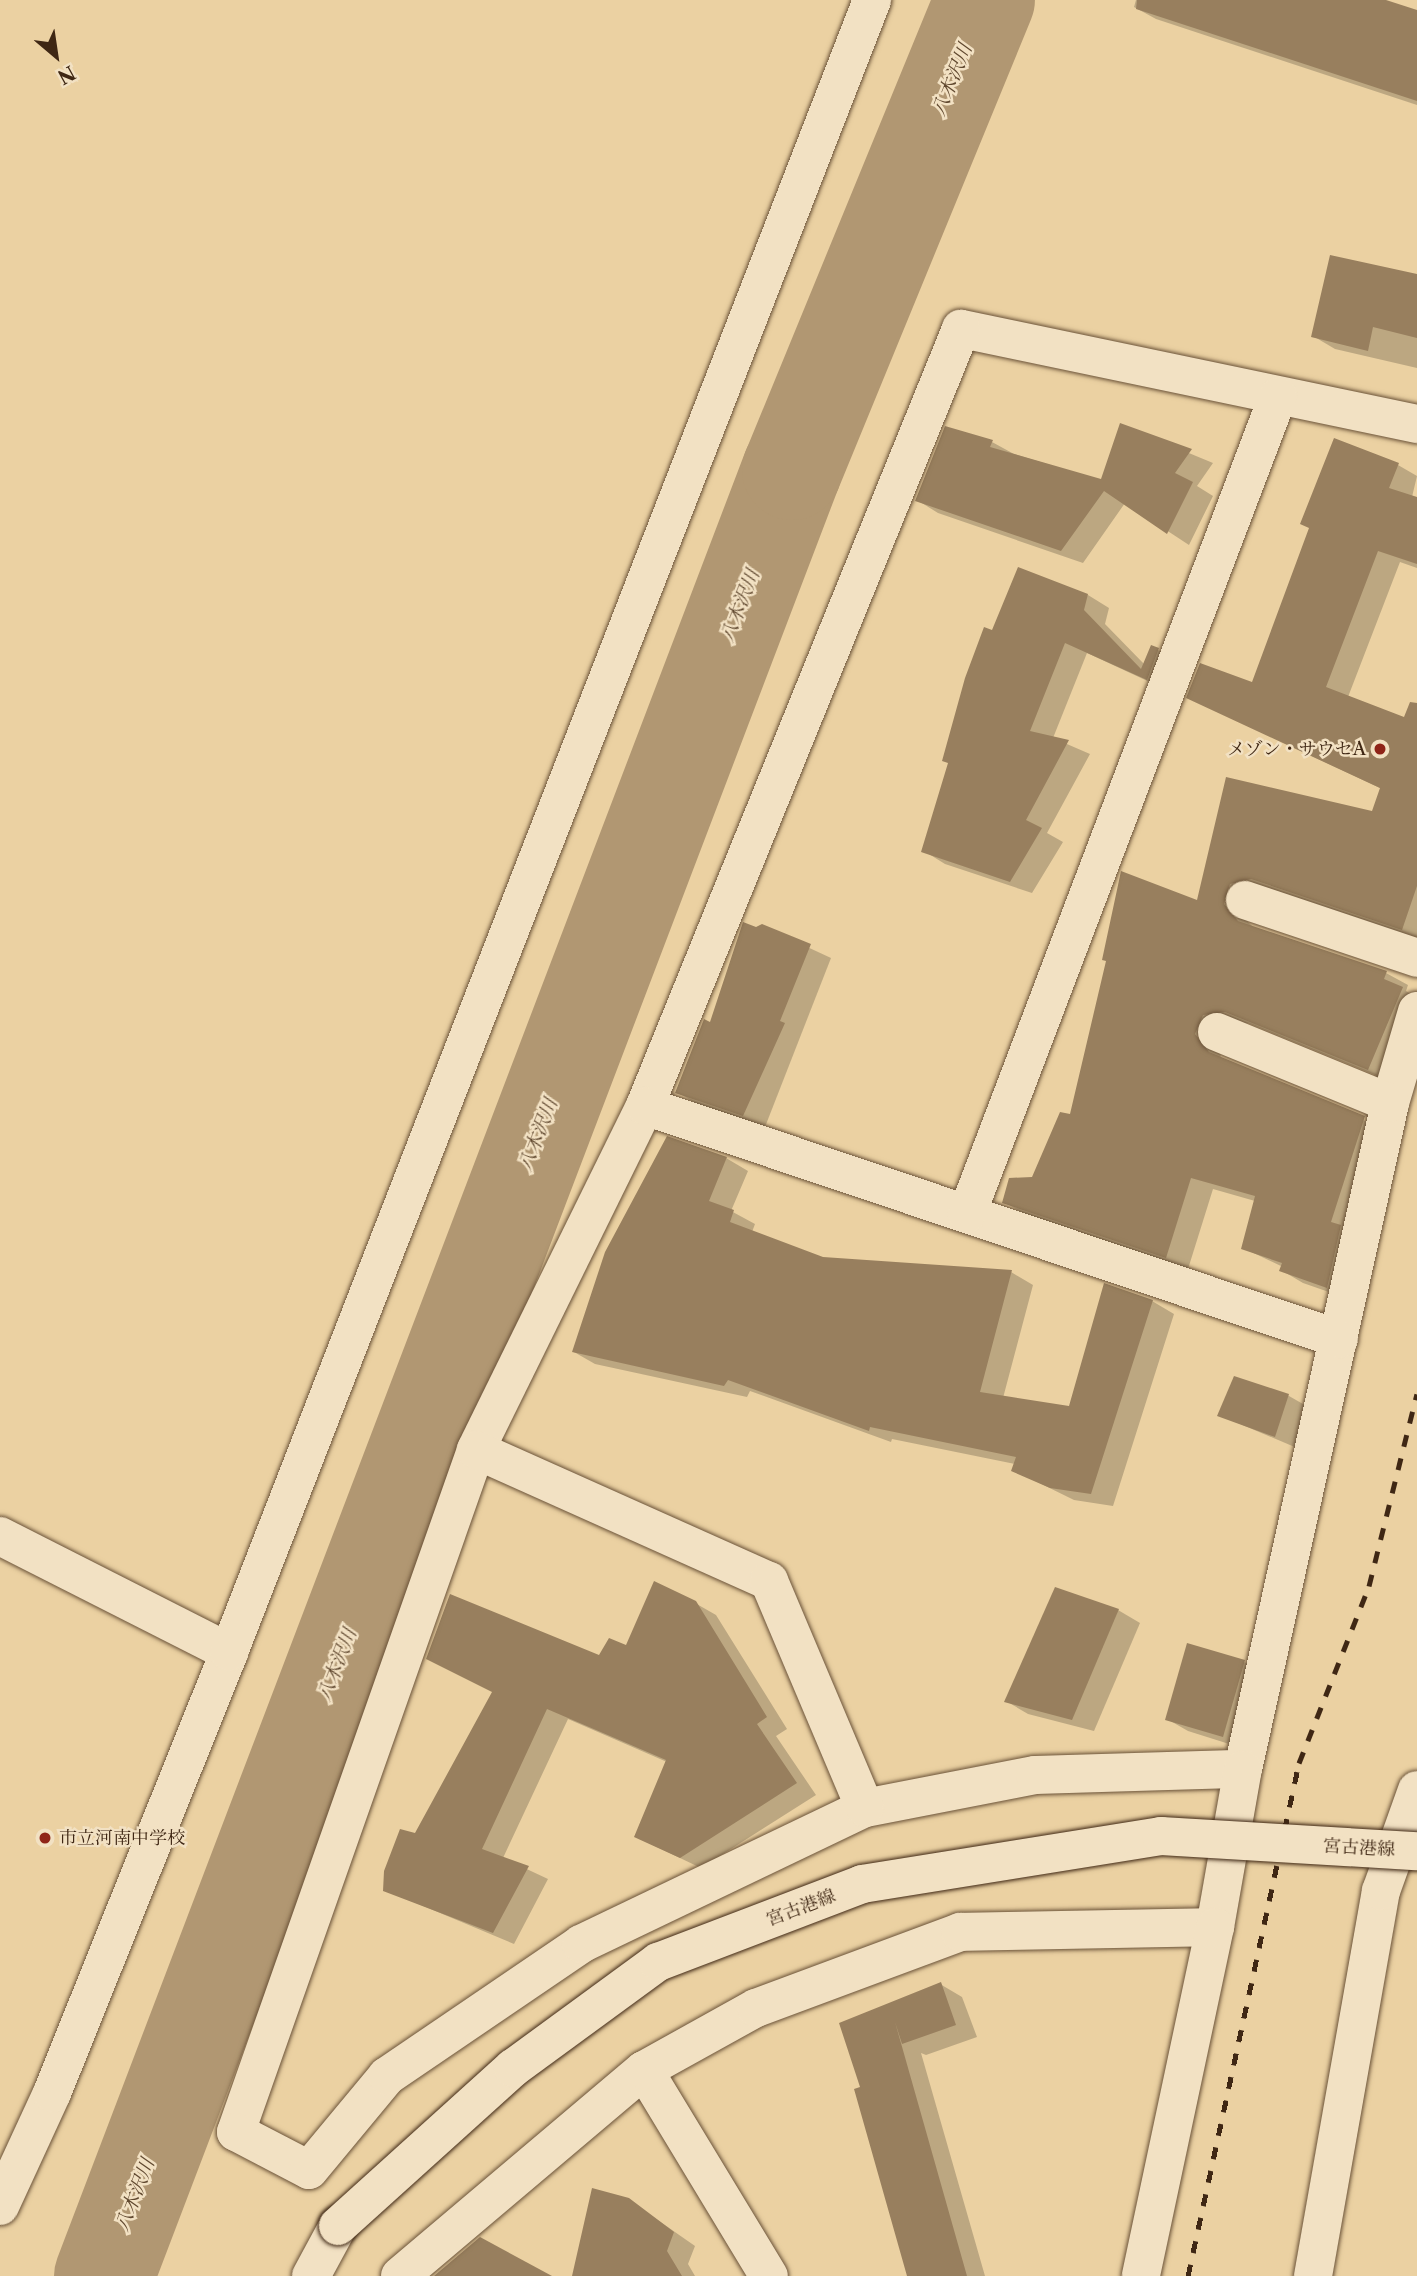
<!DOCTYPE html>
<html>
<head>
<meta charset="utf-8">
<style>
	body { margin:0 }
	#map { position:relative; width:1417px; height:2276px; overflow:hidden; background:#ebd1a2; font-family:"Libre Caslon Text","Noto Serif JP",serif }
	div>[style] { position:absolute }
	.shadow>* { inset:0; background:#0003 }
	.river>* { height:100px; margin:-50px; padding:0 50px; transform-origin:50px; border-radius:50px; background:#b19772 }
	.building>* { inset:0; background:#987f5e }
	.roads { filter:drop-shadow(0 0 2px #6a5238) drop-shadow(0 0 2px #6a5238) }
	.street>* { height:38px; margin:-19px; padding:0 19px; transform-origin:19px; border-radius:19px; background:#f2e1c3 }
	.secondary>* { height:38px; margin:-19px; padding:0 19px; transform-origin:19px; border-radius:19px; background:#f2e1c3 }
	.rail>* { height:5px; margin-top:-2.5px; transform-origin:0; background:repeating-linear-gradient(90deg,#3f2714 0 12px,transparent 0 24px) }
	.bridges { filter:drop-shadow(0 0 2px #3f2714) drop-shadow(0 0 2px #3f2714) }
	.secondary-bridge>* { height:38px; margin:-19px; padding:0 19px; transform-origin:19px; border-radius:19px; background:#f2e1c3 }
	.dots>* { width:19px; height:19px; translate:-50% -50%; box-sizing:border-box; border:4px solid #f2e1c3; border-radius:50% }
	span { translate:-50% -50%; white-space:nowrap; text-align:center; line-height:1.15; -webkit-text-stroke:5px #f2e1c3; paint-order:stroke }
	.poi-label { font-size:18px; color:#3f2714 }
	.right { translate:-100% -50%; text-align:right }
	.left { translate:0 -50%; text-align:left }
	.street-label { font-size:18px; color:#3f2714 }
	.water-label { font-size:19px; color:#614930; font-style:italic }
	.north { position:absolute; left:21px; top:21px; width:70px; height:70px; -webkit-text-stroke:5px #f2e1c3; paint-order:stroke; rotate:151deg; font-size:19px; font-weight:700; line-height:28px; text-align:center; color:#3f2714 }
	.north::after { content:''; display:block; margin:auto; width:24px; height:32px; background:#3f2714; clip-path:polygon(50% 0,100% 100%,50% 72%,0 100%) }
</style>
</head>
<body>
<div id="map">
	<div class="shadow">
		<i style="clip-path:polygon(1136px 0,1381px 0,1417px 12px,1417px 105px,1156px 19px,1134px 7px)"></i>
		<i style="clip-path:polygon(1417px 279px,1417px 368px,1335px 349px,1313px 336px)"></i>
		<i style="clip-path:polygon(1121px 425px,1213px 463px,1197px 486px,1213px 496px,1189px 545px,1125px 503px,1083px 563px,938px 513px,917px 500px,992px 442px,1014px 454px,1102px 481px)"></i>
		<i style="clip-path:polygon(1398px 465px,1417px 476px,1412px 497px,1417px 499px,1417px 568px,1400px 562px,1348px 697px,1417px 724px,1417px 939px,1245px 919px,1253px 927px,1386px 973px,1408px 985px,1406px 991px,1417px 998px,1390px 1081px,1248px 1023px,1226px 1026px,1218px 1037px,1221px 1059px,1386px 1130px,1349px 1299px,1303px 1283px,1281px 1270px,1283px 1267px,1243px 1248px,1255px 1201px,1213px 1189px,1188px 1269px,1026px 1215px,1004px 1202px,1034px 1179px,1198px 903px,1227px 779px,1373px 813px,1382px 789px,1189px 698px,1253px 685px)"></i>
		<i style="clip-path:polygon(1088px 595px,1109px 608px,1105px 624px,1145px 665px,1158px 650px,1180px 662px,1169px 691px,1087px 653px,1053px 738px,1090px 754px,1047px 833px,1063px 842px,1032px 893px,945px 864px,924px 851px,993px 632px)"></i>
		<i style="clip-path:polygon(762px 926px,831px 958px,765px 1127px,697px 1104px,677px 1092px,756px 929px)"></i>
		<i style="clip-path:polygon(726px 1158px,748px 1171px,731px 1211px,755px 1224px,752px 1232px,822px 1258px,1011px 1272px,1033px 1285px,1003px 1398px,1071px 1408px,1152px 1301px,1174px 1314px,1113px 1506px,1074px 1500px,1013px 1470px,1015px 1464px,892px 1439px,891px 1442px,750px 1391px,747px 1397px,595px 1364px,574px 1352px)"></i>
		<i style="clip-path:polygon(1235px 1378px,1289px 1396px,1310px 1408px,1297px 1448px,1219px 1415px)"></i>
		<i style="clip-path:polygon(695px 1603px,716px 1615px,787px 1729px,776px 1736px,816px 1795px,701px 1868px,636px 1837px,667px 1762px,568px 1719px,503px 1858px,548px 1879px,514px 1944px,385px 1890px,416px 1835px,599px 1657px,627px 1647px)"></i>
		<i style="clip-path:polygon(1118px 1610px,1140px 1623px,1094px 1731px,1028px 1714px,1006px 1701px)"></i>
		<i style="clip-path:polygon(1244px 1662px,1266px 1674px,1245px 1749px,1188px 1731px,1167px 1719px)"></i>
		<i style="clip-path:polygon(940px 1984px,962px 1997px,977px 2037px,926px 2055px,921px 2053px,985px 2276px,909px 2276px,863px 2088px,841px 2024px)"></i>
		<i style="clip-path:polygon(629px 2200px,695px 2246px,688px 2264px,695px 2276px,574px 2276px)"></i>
	</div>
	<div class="river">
		<i style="left:104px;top:2276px;width:1933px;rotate:-69.15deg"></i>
		<i style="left:792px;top:470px;width:508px;rotate:-67.68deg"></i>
	</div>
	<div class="building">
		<i style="clip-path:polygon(1137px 0,1386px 0,1417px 10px,1417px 101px,1136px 9px)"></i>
		<i style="clip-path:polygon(1330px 255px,1417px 274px,1417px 338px,1373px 327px,1368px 351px,1311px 337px)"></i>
		<i style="clip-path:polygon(1120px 423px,1192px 449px,1175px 473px,1193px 482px,1167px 534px,1104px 491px,1061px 551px,915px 501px,945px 426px,993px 440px,990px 447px,1101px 479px)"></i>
		<i style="clip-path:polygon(1334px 438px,1399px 463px,1389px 488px,1417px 497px,1417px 564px,1378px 551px,1326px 687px,1404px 717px,1410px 702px,1417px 703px,1417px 886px,1402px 930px,1251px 879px,1230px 884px,1224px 904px,1238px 921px,1387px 971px,1384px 979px,1403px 987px,1368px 1070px,1225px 1012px,1203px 1015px,1195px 1034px,1209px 1052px,1365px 1116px,1331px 1222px,1341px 1225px,1327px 1288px,1279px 1271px,1282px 1263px,1241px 1249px,1255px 1196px,1191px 1178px,1166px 1258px,1002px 1203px,1009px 1178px,1032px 1177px,1060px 1112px,1070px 1114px,1106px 961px,1102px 960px,1121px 871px,1197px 900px,1226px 777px,1372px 811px,1380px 788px,1186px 698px,1200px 663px,1252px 682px,1309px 528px,1300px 524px)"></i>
		<i style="clip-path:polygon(1018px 567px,1088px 594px,1084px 610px,1141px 669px,1151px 645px,1159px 648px,1147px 680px,1065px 643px,1030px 731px,1069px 740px,1026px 820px,1042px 828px,1010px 882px,921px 852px,948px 763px,942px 761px,965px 678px,984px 627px,992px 630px)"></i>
		<i style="clip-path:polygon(743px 922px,756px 927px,762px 924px,811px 944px,780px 1021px,785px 1023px,743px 1116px,675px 1093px,704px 1019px,710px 1022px)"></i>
		<i style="clip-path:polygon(667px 1136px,727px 1157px,709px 1201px,734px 1210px,730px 1222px,823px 1257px,1012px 1270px,980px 1392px,1069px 1406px,1104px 1283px,1153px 1300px,1091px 1494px,1050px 1488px,1011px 1471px,1016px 1457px,870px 1427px,869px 1431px,728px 1380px,724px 1386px,572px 1352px,605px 1252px)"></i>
		<i style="clip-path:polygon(1234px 1376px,1289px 1394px,1275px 1437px,1217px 1416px)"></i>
		<i style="clip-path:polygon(654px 1581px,696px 1601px,767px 1717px,757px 1724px,797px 1783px,680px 1858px,634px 1837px,666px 1760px,547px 1709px,482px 1849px,529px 1866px,493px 1933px,383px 1891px,384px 1871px,400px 1829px,415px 1833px,492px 1692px,426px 1659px,450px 1594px,599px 1655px,609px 1638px,626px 1645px)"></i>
		<i style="clip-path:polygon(1055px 1587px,1119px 1609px,1072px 1720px,1004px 1702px)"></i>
		<i style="clip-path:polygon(1187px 1643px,1245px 1660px,1223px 1737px,1165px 1720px)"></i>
		<i style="clip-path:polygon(941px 1982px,956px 2025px,902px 2044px,895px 2022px,967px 2276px,907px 2276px,854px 2089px,860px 2087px,839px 2023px)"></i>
		<i style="clip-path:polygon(592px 2188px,629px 2198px,674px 2232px,667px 2251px,682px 2276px,572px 2276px)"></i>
		<i style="clip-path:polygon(480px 2237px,552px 2276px,434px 2276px)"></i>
	</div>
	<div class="roads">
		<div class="street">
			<i style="left:1417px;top:424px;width:466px;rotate:-168.2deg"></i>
			<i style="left:961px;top:329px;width:839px;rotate:112.13deg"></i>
			<i style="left:645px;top:1106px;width:383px;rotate:116.2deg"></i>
			<i style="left:476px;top:1450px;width:723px;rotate:109.39deg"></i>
			<i style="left:236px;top:2132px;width:82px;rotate:27.5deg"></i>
			<i style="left:309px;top:2170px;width:122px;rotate:-50.3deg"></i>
			<i style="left:387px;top:2076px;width:235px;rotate:-34.2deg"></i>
			<i style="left:581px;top:1944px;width:315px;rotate:-25.6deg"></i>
			<i style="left:865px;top:1808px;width:173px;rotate:-11deg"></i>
			<i style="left:1035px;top:1775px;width:208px;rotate:-1.7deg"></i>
			<i style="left:1243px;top:1769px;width:682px;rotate:-77.55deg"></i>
			<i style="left:1390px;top:1103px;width:96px;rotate:-73.6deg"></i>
			<i style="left:1245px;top:900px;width:182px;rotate:18.6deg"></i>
			<i style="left:1217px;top:1032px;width:187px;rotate:22.3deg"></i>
			<i style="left:645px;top:1106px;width:732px;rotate:18.56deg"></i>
			<i style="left:967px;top:1214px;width:875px;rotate:-69.18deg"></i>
			<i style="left:476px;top:1450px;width:321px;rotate:24.1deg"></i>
			<i style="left:769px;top:1581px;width:246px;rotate:67.1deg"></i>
			<i style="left:1215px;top:1927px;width:160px;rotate:-80deg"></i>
			<i style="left:644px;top:2070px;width:241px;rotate:58.8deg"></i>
			<i style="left:400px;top:2276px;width:319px;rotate:-40.2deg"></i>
			<i style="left:644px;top:2070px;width:128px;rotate:-29deg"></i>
			<i style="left:756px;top:2008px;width:218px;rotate:-20.4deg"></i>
			<i style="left:960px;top:1932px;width:255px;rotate:-1.1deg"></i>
			<i style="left:1215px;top:1927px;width:357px;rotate:102deg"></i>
		</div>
		<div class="secondary">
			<i style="left:0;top:1536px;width:257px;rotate:26.9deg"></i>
			<i style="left:0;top:2206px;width:124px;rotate:-65.3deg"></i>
			<i style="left:52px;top:2093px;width:475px;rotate:-68.1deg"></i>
			<i style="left:229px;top:1652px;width:1773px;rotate:-68.73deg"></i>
			<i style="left:311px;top:2276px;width:57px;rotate:-61.6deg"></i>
			<i style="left:1313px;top:2276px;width:391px;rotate:-80deg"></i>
			<i style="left:1381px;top:1891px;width:107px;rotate:-70.4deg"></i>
		</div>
	</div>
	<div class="rail">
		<i style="left:1188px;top:2276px;width:525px;rotate:-77.79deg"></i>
		<i style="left:1299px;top:1763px;width:190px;rotate:-68.4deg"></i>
		<i style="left:1369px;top:1586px;width:198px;rotate:-76deg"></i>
	</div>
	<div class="bridges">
		<div class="secondary-bridge">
			<i style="left:338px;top:2226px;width:236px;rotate:-42.1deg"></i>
			<i style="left:513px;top:2068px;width:180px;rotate:-36.2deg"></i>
			<i style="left:658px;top:1962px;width:218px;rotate:-20.9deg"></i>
			<i style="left:862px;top:1884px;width:303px;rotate:-9.1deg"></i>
			<i style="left:1161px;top:1836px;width:256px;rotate:3.4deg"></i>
		</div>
	</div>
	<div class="dots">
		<i style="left:1380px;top:749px;background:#8f2418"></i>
		<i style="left:45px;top:1838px;background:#8f2418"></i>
	</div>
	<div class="poi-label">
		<span class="right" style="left:1366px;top:749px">メゾン・サウセA</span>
		<span class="left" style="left:59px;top:1838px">市立河南中学校</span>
	</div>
	<div class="street-label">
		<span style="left:1359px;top:1848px;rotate:3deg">宮古港線</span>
		<span style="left:801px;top:1908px;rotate:-21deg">宮古港線</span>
	</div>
	<div class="water-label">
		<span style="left:952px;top:80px;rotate:-68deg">八木沢川</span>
		<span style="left:740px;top:606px;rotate:-69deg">八木沢川</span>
		<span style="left:538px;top:1135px;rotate:-69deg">八木沢川</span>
		<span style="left:337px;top:1665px;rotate:-69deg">八木沢川</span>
		<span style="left:135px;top:2195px;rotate:-69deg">八木沢川</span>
	</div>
	<div class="north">N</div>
</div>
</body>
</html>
